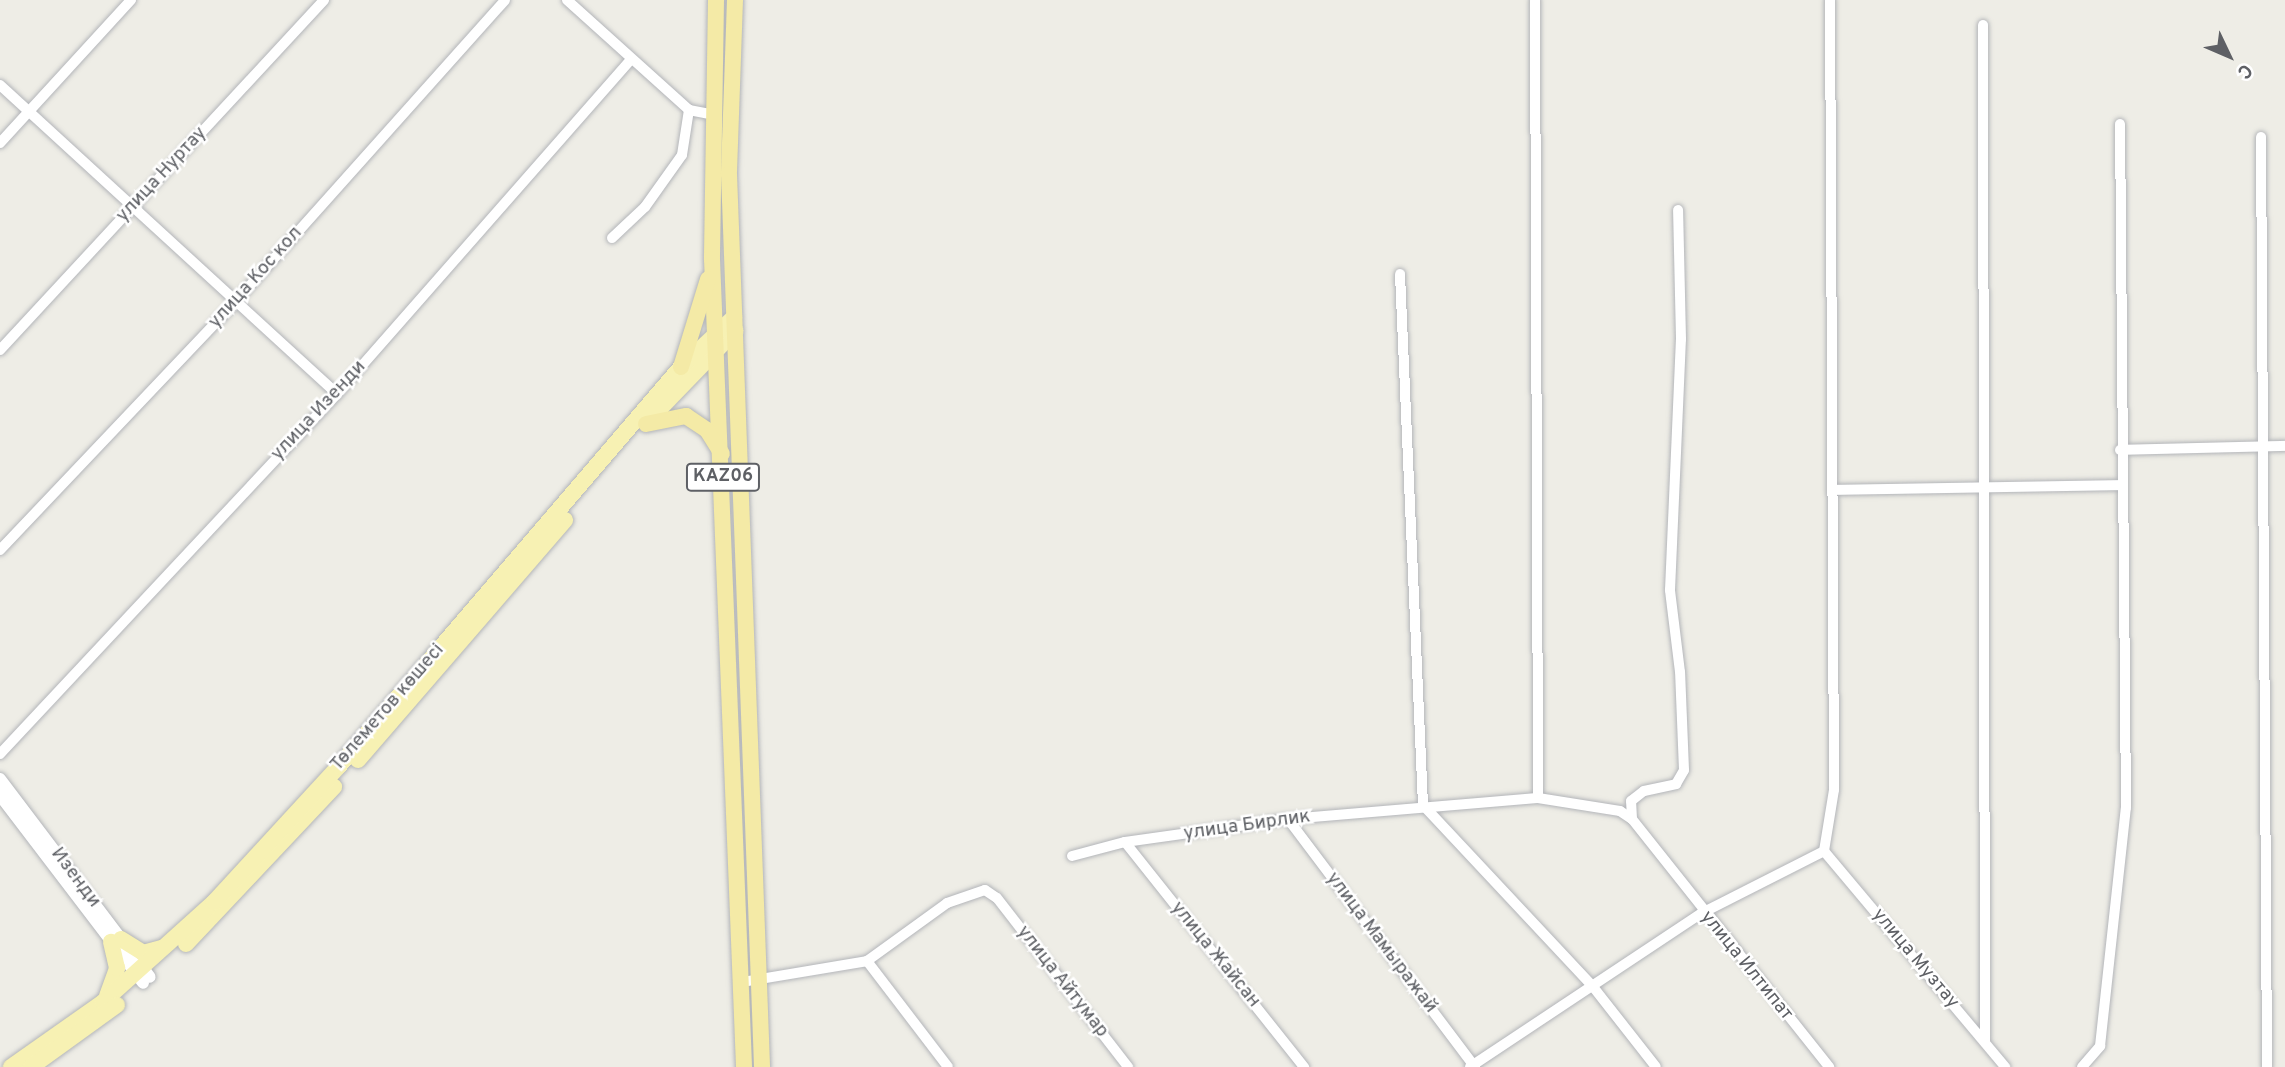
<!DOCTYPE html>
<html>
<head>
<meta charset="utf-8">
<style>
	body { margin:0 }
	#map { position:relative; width:2285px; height:1067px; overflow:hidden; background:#eeede6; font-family:Overpass,sans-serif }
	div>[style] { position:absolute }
	.roads { filter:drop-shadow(0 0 2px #b3b5b9) drop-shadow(0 0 2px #b3b5b9) }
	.minor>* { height:10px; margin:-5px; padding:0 5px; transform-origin:5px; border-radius:5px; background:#fff }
	.tertiary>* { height:12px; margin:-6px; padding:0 6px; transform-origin:6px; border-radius:6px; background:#fff }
	.primary>* { height:16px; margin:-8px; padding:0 8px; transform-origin:8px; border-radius:8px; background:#f7f1b3 }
	.trunk>* { height:16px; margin:-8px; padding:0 8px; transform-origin:8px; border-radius:8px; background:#f4eaa6 }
	span { translate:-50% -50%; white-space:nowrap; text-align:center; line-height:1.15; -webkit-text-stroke:5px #fff; paint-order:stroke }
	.shield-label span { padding:2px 5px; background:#fff; border:2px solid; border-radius:5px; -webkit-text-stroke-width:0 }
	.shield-label { font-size:18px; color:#5e6065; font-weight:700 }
	.street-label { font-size:19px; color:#5e6065 }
	.north { position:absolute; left:2194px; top:21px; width:70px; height:70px; -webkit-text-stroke:5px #fff; paint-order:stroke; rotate:134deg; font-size:19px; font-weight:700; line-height:28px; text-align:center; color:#5e6065 }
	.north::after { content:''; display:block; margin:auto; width:24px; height:32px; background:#5e6065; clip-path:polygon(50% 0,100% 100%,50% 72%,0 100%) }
</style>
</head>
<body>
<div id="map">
	<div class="roads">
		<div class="minor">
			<i style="left:567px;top:0;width:164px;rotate:42deg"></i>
			<i style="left:689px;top:110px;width:25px;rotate:11deg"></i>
			<i style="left:1535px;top:0;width:798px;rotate:89.78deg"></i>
			<i style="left:1538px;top:798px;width:83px;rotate:9deg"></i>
			<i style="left:1620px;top:811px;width:14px;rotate:34deg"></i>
			<i style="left:1632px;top:819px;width:317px;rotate:51.5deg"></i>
			<i style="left:1983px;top:25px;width:1017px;rotate:89.89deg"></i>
			<i style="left:0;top:85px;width:457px;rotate:42.5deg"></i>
			<i style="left:2261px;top:137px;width:930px;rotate:89.63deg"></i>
			<i style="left:0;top:143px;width:194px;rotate:-47.5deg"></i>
			<i style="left:612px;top:238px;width:45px;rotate:-43.2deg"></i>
			<i style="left:645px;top:207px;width:64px;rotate:-54.6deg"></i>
			<i style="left:682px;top:155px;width:46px;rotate:-81.2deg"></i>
			<i style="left:1400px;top:274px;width:531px;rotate:87.52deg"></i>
			<i style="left:1423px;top:805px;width:250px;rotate:46.9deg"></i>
			<i style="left:1594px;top:988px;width:100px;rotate:51.9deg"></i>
			<i style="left:0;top:350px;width:477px;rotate:-47.2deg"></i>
			<i style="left:2120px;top:450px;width:165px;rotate:-1.4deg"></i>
			<i style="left:1833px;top:490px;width:288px;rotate:-1deg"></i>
			<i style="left:0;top:550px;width:344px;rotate:-46.5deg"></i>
			<i style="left:237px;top:300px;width:402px;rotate:-48.2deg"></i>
			<i style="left:0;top:754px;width:493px;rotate:-46.9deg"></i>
			<i style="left:337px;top:394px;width:444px;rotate:-48.7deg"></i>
			<i style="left:1288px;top:819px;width:311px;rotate:53deg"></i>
			<i style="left:1632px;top:819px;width:18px;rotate:-93deg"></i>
			<i style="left:1631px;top:801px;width:16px;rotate:-38deg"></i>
			<i style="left:1644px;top:791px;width:33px;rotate:-12deg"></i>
			<i style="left:1676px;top:784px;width:16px;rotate:-60deg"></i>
			<i style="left:1684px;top:770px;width:98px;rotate:-92.3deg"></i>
			<i style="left:1680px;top:672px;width:83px;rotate:-97deg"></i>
			<i style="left:1670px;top:590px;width:251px;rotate:-87.5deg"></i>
			<i style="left:1681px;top:339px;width:129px;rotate:-91.3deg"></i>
			<i style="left:1125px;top:842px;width:288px;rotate:51.5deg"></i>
			<i style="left:1824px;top:851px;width:62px;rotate:-80.7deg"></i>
			<i style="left:1834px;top:790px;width:790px;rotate:-90.29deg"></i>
			<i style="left:1824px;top:851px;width:282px;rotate:50deg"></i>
			<i style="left:1072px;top:856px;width:55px;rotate:-14.8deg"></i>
			<i style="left:1125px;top:842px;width:165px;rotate:-8deg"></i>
			<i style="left:1288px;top:819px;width:251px;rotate:-4.8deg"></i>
			<i style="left:867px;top:961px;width:99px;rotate:-35.9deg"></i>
			<i style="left:947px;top:903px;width:40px;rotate:-18.9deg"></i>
			<i style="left:985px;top:890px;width:14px;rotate:34deg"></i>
			<i style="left:997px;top:898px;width:214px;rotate:52.2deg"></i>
			<i style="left:742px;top:982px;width:127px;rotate:-9.5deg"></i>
			<i style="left:867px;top:961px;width:133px;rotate:52.6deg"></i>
			<i style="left:1470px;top:1067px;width:278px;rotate:-33.6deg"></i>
			<i style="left:1702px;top:913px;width:137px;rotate:-26.9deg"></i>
			<i style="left:2082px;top:1067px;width:28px;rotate:-49deg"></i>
			<i style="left:2100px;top:1046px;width:239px;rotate:-83.8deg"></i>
			<i style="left:2126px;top:808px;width:684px;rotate:-90.5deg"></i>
		</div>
		<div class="tertiary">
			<i style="left:0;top:779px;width:248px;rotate:52.9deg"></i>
			<i style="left:0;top:795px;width:236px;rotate:52.7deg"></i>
		</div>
		<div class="primary">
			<i style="left:652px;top:417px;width:120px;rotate:-46deg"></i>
			<i style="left:358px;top:760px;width:317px;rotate:-49.2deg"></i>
			<i style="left:121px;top:939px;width:26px;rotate:32deg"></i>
			<i style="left:143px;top:953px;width:20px;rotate:-15deg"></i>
			<i style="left:186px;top:944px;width:216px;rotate:-46.7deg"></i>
			<i style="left:107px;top:996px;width:30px;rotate:-70deg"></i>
			<i style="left:117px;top:968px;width:27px;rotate:-103deg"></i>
			<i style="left:11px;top:1067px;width:113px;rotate:-35.2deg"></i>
			<i style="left:103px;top:1002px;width:149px;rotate:-42deg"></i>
			<i style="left:214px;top:902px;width:185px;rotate:-47.4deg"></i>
			<i style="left:339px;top:766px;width:526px;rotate:-49.4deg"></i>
			<i style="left:681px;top:367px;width:73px;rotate:-43.3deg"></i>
			<i style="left:31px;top:1067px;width:106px;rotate:-35.8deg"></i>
		</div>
		<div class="trunk">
			<i style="left:716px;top:0;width:259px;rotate:90.9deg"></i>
			<i style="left:712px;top:259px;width:809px;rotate:87.73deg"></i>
			<i style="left:735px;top:0;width:174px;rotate:92deg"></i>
			<i style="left:729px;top:174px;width:894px;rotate:87.88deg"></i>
			<i style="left:681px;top:367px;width:92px;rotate:-72.9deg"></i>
			<i style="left:646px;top:424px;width:41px;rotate:-11.3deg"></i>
			<i style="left:686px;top:416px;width:25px;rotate:34deg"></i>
			<i style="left:707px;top:430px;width:28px;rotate:58deg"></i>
		</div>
	</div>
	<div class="shield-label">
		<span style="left:723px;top:477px">KАZ06</span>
	</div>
	<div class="street-label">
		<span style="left:162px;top:175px;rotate:-47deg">улица Нуртау</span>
		<span style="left:256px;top:278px;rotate:-48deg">улица Кос кол</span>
		<span style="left:319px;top:411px;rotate:-47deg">улица Изенди</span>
		<span style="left:388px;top:708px;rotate:-49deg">Төлеметов көшесі</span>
		<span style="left:1247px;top:826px;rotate:-8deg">улица Бирлик</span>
		<span style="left:75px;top:878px;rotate:53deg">Изенди</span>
		<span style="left:1381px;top:943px;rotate:53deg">улица Мамыражай</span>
		<span style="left:1215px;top:955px;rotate:51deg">улица Жайсан</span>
		<span style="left:1915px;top:959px;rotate:50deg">улица Музтау</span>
		<span style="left:1746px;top:966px;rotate:51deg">улица Илтипат</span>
		<span style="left:1062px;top:982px;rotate:52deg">улица Айтумар</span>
	</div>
	<div class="north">С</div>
</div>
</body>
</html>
